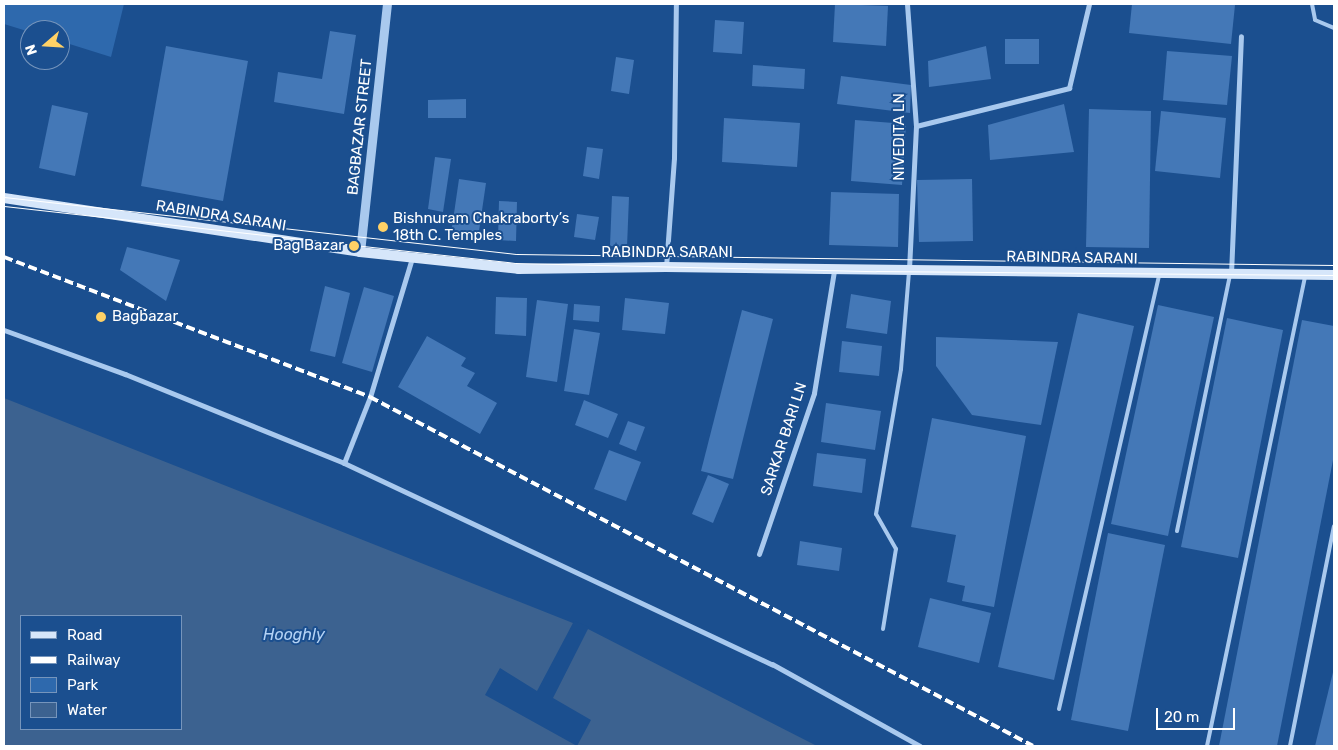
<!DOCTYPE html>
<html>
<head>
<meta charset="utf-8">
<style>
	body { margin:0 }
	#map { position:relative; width:1338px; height:750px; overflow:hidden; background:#1b4f8f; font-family:Rubik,sans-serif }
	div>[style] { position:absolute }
	.green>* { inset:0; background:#2e69ad }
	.water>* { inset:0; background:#3c6290 }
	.pier>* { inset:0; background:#1b4f8f }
	.building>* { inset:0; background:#4478b7 }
	.service>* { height:4px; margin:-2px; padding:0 2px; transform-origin:2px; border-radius:2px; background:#a9c9ee }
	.minor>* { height:5px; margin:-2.5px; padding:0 2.5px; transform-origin:2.5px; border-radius:2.5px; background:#a9c9ee }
	.tertiary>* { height:9px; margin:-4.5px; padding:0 4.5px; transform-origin:4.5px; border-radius:4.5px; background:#a9c9ee }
	.secondary>* { height:10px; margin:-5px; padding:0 5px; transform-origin:5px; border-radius:5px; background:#d6e6fa }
	.tram>* { height:1px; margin:-0.5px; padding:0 0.5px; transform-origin:0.5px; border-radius:0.5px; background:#fff }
	.rail>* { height:4px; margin-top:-2px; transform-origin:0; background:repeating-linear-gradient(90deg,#fff 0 9px,transparent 0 13px) }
	.dots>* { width:14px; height:14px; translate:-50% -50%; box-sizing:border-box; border:2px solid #1b4f8f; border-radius:50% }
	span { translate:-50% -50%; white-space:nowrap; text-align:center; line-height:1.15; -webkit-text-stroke:4px #1b4f8f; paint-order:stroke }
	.street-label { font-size:15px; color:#fff }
	.poi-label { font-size:15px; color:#fff }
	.left { translate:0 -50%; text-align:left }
	.right { translate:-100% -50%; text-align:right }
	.water-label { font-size:16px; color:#b5d3f5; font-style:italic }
	.frame { position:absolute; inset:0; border:5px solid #fff; pointer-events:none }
	.legend { position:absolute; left:20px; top:615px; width:162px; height:115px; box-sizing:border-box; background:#1b4f8f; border:1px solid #7695bc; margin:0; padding:6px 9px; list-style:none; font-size:15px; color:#fff }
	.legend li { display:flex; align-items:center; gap:10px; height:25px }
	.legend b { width:25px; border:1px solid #7695bc }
	.north { position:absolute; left:20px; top:20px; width:50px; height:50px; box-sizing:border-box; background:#1b4f8f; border:1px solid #7695bc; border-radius:50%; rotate:251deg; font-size:14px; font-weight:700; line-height:20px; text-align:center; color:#fff }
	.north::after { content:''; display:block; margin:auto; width:18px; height:22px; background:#ffd166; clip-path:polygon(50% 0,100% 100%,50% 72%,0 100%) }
	.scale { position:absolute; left:1156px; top:708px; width:79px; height:22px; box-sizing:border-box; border:2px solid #fff; border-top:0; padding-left:6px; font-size:15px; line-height:18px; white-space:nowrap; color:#fff; -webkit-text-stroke:4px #1b4f8f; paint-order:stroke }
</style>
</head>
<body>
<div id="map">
	<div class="green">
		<i style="clip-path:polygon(4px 4px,124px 4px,111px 57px,60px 41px,60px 30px,30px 32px,4px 24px)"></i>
	</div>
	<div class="water">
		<i style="clip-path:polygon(evenodd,4px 398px,588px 629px,817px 746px,4px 746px,4px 398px,21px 616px,181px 616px,181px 729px,21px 729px,21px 616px)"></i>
	</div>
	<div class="pier">
		<i style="clip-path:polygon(574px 621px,589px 627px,553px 698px,591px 720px,577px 746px,485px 695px,500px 668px,537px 691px)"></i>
	</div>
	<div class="building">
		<i style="clip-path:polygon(835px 4px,888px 6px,886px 46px,833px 42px)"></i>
		<i style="clip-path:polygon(1132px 4px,1235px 5px,1231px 44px,1129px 33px)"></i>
		<i style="clip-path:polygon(715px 20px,744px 22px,742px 54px,713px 52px)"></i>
		<i style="clip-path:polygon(330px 31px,356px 35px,344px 114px,274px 102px,278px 72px,322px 79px)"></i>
		<i style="clip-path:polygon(1005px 39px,1039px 39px,1039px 64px,1005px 64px)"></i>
		<i style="clip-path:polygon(166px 46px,248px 61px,223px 201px,141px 186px)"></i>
		<i style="clip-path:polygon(986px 46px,991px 79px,929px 87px,928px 61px)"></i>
		<i style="clip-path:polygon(1167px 51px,1232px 56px,1227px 105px,1163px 100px)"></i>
		<i style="clip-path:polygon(616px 57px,634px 60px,629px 94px,611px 91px)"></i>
		<i style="clip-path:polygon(753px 65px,805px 69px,804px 89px,752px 86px)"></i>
		<i style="clip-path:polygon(841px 76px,911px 85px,910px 113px,837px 104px)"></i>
		<i style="clip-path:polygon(466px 99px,466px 118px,428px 118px,428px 100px)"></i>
		<i style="clip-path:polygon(1064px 104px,1074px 152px,990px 160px,988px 125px)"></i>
		<i style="clip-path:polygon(52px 105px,88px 113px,75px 176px,39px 168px)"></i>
		<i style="clip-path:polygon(1089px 109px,1151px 111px,1149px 248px,1086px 247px)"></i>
		<i style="clip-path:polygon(1161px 111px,1226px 118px,1220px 178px,1155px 171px)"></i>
		<i style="clip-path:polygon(724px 118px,800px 123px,797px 167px,722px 162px)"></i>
		<i style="clip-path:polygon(855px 120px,906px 124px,902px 185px,851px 181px)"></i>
		<i style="clip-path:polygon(587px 147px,603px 149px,599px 179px,583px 176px)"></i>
		<i style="clip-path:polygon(435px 157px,451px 159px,443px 212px,428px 209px)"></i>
		<i style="clip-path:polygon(459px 179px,486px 183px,478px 238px,451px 234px)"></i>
		<i style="clip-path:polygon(972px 179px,973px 241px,919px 242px,917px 180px)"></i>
		<i style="clip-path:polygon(831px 192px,899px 194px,898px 247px,829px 245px)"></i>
		<i style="clip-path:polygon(612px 196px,629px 197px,627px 247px,610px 246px)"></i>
		<i style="clip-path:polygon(499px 201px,517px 202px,516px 241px,498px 240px)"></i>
		<i style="clip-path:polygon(577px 214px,599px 217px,595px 240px,574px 237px)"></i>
		<i style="clip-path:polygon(127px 247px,180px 260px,166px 301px,120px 270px)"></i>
		<i style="clip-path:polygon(325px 286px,350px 293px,335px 357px,310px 351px)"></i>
		<i style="clip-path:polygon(364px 287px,394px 296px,372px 372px,342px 363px)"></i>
		<i style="clip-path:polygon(851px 294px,891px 301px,887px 334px,846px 328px)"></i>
		<i style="clip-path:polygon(496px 297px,527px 298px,526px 336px,495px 334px)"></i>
		<i style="clip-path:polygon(625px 298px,669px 303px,665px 334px,622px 330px)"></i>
		<i style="clip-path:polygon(537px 300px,568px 304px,557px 382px,526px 377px)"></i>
		<i style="clip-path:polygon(574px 304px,600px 306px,599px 322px,573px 320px)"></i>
		<i style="clip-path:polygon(1158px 305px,1214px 317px,1168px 536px,1111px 524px)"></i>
		<i style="clip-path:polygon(742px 310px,773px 319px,733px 479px,701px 471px)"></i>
		<i style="clip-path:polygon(1078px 313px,1134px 326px,1054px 680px,998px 667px)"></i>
		<i style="clip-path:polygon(1227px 318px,1283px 330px,1238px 558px,1181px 547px)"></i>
		<i style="clip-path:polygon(1302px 320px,1334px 326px,1334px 455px,1277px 746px,1219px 746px)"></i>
		<i style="clip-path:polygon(574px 329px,600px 333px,589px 395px,564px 391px)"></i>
		<i style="clip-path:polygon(427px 336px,466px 358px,461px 366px,475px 373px,467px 386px,497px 403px,480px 434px,398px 387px)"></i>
		<i style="clip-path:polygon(936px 337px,1058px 342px,1041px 425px,972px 415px,936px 366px)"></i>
		<i style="clip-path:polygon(842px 341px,882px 346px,879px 376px,839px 372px)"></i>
		<i style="clip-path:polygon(584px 400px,618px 414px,608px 438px,575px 425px)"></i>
		<i style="clip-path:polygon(826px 403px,881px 411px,875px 450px,821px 442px)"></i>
		<i style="clip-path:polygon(932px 418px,1026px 436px,994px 607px,962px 601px,965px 586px,947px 582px,956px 535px,911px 527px)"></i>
		<i style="clip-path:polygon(628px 421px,645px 427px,636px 451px,619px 444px)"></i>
		<i style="clip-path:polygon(609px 450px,641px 462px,626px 501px,594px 489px)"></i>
		<i style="clip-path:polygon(817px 453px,866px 459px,862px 493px,813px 486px)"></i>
		<i style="clip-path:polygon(708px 475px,729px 484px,713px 523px,692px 514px)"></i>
		<i style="clip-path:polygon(1108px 533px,1165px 545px,1128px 731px,1071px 720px)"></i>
		<i style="clip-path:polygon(800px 541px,842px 548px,839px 571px,797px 565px)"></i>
		<i style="clip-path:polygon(930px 598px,991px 613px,979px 663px,918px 647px)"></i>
		<i style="clip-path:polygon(1334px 669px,1334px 746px,1315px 746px,1334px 668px)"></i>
	</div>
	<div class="service">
		<i style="left:1312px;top:4px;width:16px;rotate:79deg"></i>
		<i style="left:1315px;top:20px;width:21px;rotate:23deg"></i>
		<i style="left:1177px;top:531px;width:260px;rotate:-78.3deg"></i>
		<i style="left:883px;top:629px;width:81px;rotate:-80.8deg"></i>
		<i style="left:896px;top:549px;width:40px;rotate:-119.7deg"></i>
		<i style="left:876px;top:514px;width:147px;rotate:-80.2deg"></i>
		<i style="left:901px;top:369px;width:98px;rotate:-85.3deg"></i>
		<i style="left:1059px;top:709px;width:445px;rotate:-77deg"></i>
		<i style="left:1207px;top:746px;width:480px;rotate:-78.2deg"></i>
		<i style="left:1290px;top:746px;width:224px;rotate:-78.7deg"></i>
	</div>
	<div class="minor">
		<i style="left:907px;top:4px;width:122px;rotate:85.8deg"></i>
		<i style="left:916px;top:126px;width:144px;rotate:92.8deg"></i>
		<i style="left:916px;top:126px;width:158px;rotate:-13.9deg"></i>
		<i style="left:1069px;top:88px;width:86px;rotate:-76.6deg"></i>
		<i style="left:666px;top:267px;width:109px;rotate:-85.8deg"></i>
		<i style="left:674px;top:158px;width:154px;rotate:-89.3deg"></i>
		<i style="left:1231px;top:274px;width:238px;rotate:-87.6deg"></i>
		<i style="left:4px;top:330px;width:129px;rotate:20deg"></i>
		<i style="left:125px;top:374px;width:236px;rotate:22.1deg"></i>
		<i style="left:344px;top:463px;width:473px;rotate:25.2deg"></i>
		<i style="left:772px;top:664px;width:169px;rotate:29deg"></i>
		<i style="left:344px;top:463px;width:71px;rotate:-68.5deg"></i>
		<i style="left:370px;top:397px;width:145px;rotate:-73.2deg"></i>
		<i style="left:759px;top:554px;width:170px;rotate:-71.1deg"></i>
		<i style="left:814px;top:393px;width:124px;rotate:-80.7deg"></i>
	</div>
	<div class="tertiary">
		<i style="left:360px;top:252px;width:249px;rotate:-83.8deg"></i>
	</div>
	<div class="secondary">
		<i style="left:4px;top:198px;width:360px;rotate:8.6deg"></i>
		<i style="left:360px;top:252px;width:159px;rotate:6.1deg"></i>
		<i style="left:518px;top:269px;width:148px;rotate:-0.8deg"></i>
		<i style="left:666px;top:267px;width:668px;rotate:0.69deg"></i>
	</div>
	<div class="tram">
		<i style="left:4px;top:197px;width:515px;rotate:6.35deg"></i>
		<i style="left:516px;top:254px;width:818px;rotate:0.77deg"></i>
		<i style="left:4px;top:206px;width:514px;rotate:6.36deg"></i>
		<i style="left:515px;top:263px;width:361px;rotate:1.3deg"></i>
		<i style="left:876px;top:271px;width:458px;rotate:0.5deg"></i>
	</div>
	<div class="rail">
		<i style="left:4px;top:257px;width:392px;rotate:20.9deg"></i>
		<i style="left:370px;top:397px;width:749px;rotate:27.76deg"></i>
	</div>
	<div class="dots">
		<i style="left:383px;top:227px;background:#ffd166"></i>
		<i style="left:354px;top:246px;background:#ffd166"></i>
		<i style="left:101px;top:317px;background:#ffd166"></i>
	</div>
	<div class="street-label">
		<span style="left:360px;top:127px;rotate:-84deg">BAGBAZAR STREET</span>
		<span style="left:900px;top:137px;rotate:-90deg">NIVEDITA LN</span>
		<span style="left:221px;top:216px;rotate:9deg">RABINDRA SARANI</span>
		<span style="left:667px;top:253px">RABINDRA SARANI</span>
		<span style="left:1072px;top:258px;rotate:1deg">RABINDRA SARANI</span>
		<span style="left:784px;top:439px;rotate:-72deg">SARKAR BARI LN</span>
	</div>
	<div class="poi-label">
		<span class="left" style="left:393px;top:227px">Bishnuram Chakraborty’s<br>18th C. Temples</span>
		<span class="right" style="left:344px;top:246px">Bag Bazar</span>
		<span class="left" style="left:112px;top:317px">Bagbazar</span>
	</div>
	<div class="water-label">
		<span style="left:294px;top:635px">Hooghly</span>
	</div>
	<div class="frame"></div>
	<ul class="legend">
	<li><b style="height:6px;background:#d6e6fa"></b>Road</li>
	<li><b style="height:6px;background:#fff"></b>Railway</li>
	<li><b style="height:14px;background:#2e69ad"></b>Park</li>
	<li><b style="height:14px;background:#3c6290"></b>Water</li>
	</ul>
	<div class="north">N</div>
	<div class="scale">20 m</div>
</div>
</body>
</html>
